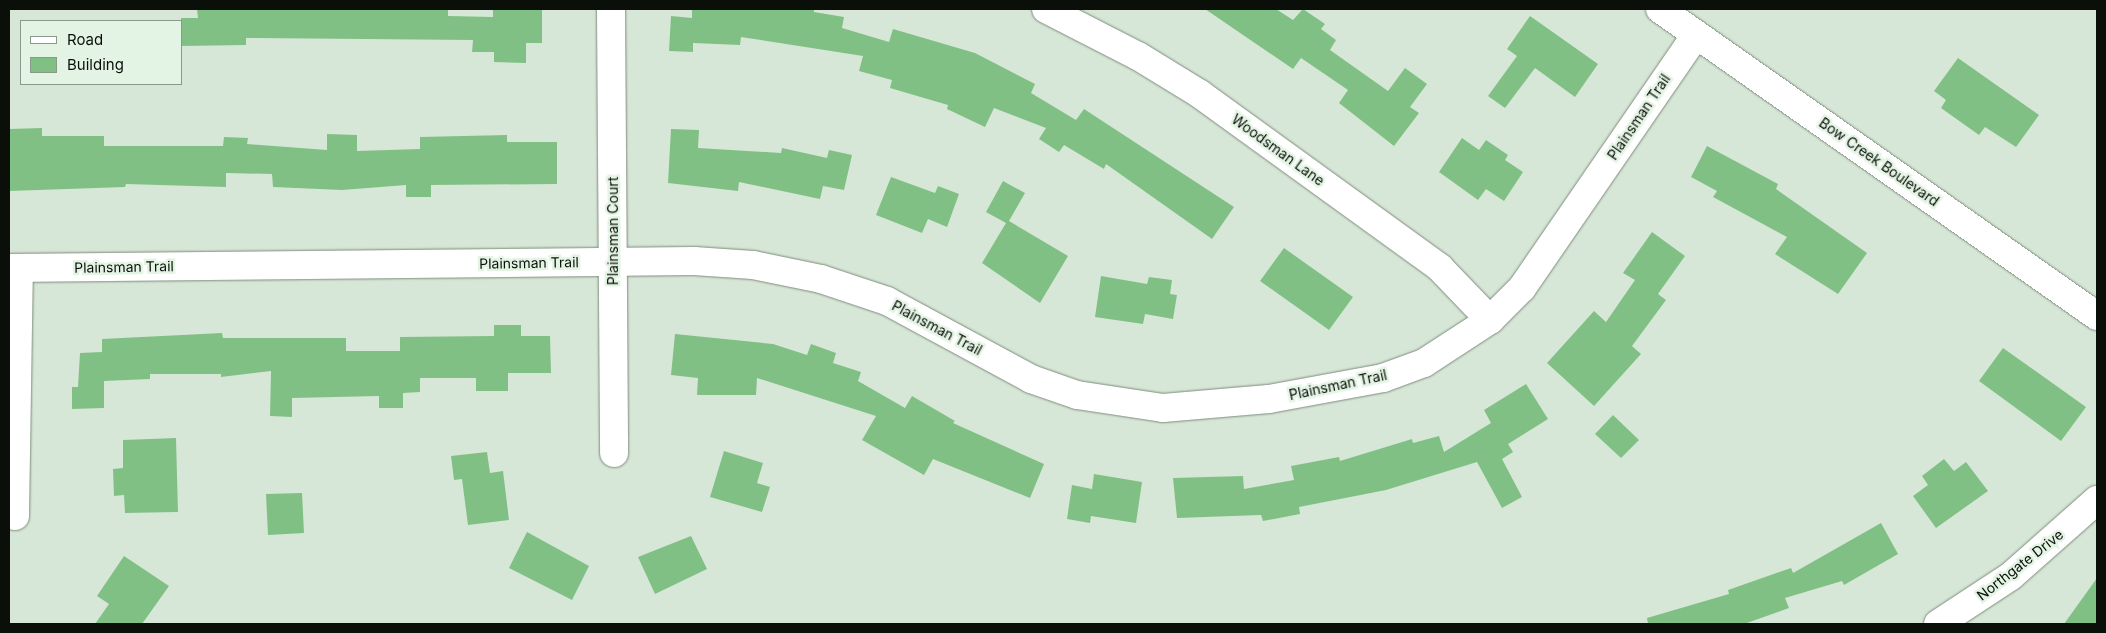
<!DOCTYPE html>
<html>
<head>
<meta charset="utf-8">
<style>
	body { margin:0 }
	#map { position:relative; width:2106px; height:633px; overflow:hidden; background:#d7e7d7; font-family:Inter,sans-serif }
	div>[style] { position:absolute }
	.building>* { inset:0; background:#81c085 }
	.roads { filter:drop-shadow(0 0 1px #7e8c7e) drop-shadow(0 0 1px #7e8c7e) }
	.minor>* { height:28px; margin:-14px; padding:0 14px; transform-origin:14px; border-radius:14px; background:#fff }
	span { translate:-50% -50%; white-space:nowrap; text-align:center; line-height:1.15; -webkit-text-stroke:5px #e4f4e4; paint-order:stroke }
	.street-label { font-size:14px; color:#0a0f0a }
	.frame { position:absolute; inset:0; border:10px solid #0a0f0a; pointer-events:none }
	.legend { position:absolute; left:20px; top:20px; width:162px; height:65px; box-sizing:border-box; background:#e4f4e4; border:1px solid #8d988d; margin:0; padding:6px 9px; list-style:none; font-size:15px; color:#0a0f0a }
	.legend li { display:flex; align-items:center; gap:10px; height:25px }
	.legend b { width:25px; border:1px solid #8d988d }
</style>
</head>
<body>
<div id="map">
	<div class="building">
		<i style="clip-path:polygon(197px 9px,448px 9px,448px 16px,493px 17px,493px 9px,542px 9px,542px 43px,526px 43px,526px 63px,494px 62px,494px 52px,472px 52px,473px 40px,246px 38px,246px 45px,181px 46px,181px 18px,198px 18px)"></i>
		<i style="clip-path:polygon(692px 9px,814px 9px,814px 12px,844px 17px,842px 28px,889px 42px,893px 29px,975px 53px,1035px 84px,1031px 93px,1076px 120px,1084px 109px,1234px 207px,1212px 239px,1106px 164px,1104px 169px,1064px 145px,1059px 152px,1039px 139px,1046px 128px,994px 108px,985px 127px,947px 109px,948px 105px,890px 88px,892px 80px,859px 71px,863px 56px,741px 37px,740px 45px,693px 43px,693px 52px,669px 51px,671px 16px,692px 18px)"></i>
		<i style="clip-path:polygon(1205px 9px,1276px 9px,1293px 20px,1303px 9px,1325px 24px,1321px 29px,1336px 40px,1330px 50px,1388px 91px,1405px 68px,1427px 84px,1410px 107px,1419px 113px,1394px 146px,1339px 103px,1348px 90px,1301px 58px,1293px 69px)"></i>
		<i style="clip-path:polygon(1530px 16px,1598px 64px,1575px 97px,1535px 68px,1505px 108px,1488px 96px,1517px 56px,1507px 49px)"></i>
		<i style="clip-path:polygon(1958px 58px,2039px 115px,2016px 147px,1985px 127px,1979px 135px,1941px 108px,1946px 100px,1934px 91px)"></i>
		<i style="clip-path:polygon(42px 128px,42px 136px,104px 136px,104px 146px,223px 146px,224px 137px,248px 138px,247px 144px,327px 150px,327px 134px,357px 135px,357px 151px,420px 149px,420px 137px,507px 135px,507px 142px,557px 142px,557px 184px,431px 185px,431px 197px,406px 197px,406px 185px,342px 190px,273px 187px,272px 174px,226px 173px,226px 187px,126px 184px,125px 187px,9px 191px,9px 129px)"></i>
		<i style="clip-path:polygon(671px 129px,699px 130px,698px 148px,781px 153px,782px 148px,827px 158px,829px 150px,852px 155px,844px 190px,823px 186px,820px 199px,739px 182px,738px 191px,668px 183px)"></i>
		<i style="clip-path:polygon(1462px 138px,1479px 150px,1486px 140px,1508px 155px,1505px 160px,1523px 172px,1504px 201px,1486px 189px,1478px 200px,1439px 172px)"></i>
		<i style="clip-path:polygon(1707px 146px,1778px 184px,1776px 189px,1867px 253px,1838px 294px,1775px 254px,1787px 237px,1713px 197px,1717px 191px,1691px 177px)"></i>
		<i style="clip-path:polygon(891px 177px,935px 193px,938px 186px,959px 194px,947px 227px,928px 219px,922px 233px,876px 215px)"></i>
		<i style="clip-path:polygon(1003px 181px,1025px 193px,1009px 221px,1068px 256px,1040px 303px,982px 263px,1006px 223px,986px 212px)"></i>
		<i style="clip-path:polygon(1652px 232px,1685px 256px,1658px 294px,1666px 300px,1632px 346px,1641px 354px,1594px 406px,1547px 363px,1594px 311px,1606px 322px,1635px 280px,1623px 273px)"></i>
		<i style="clip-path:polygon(1284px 248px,1353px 297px,1329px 330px,1260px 281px)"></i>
		<i style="clip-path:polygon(1101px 276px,1147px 284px,1149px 277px,1172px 280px,1170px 294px,1177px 295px,1173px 319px,1145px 314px,1143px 324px,1095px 317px)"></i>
		<i style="clip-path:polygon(494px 325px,521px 325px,521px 336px,550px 336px,551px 373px,508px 373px,508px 391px,476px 391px,476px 378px,420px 378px,420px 392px,403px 393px,403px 408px,379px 408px,379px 396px,292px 398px,292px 417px,270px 416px,271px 371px,221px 377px,221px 374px,150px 374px,150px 379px,104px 381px,104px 408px,72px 409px,72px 387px,78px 387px,80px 353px,102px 352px,102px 339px,222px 333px,223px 338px,346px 338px,346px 351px,400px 351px,400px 337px,494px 336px)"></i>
		<i style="clip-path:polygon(675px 334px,773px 344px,807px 355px,811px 344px,836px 353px,833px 363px,861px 372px,858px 381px,905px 408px,912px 396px,955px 421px,953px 423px,1044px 464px,1030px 498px,933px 459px,924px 475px,862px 440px,876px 416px,757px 378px,756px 395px,697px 395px,698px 378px,671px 375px)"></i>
		<i style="clip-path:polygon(2003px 348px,2086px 407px,2061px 441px,1979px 381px)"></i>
		<i style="clip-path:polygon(1526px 384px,1548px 419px,1508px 444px,1513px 452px,1502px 459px,1522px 497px,1502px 508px,1477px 462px,1386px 490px,1299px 507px,1300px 514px,1263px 521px,1261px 515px,1177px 518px,1173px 478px,1243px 476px,1244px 489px,1294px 480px,1291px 466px,1339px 457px,1340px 461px,1412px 439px,1413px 443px,1439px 436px,1444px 452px,1491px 423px,1484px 410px)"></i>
		<i style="clip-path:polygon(1613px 415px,1639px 440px,1621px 458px,1595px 434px)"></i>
		<i style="clip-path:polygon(176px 438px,178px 512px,125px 513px,124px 495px,114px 496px,113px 469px,123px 468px,123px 440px)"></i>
		<i style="clip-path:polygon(724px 451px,763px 463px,757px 483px,770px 487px,762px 512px,710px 497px)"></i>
		<i style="clip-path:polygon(487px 452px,490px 473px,503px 471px,509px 520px,468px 525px,462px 479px,454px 480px,451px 456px)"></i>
		<i style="clip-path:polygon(1944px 459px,1954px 471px,1966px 462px,1988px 491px,1936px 528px,1913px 496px,1928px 485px,1922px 476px)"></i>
		<i style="clip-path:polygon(1094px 474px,1142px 482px,1136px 523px,1091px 516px,1090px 523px,1067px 519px,1072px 485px,1092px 489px)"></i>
		<i style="clip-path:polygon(302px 493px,304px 533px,268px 535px,266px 494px)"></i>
		<i style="clip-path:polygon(1881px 523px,1898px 554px,1844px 585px,1842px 581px,1785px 598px,1789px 608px,1744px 624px,1648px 624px,1647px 618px,1729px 594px,1728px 590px,1791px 568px,1793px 573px)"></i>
		<i style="clip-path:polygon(527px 532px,589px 566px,572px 600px,509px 568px)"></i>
		<i style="clip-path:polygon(691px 536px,707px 569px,655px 594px,638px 557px)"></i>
		<i style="clip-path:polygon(124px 556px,169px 586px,142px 624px,95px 624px,109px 604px,97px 596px)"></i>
		<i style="clip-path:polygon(2097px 578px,2097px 624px,2064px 624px)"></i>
	</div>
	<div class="roads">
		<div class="minor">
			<i style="left:611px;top:9px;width:444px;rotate:89.6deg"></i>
			<i style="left:1046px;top:9px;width:103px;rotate:27.1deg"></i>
			<i style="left:1138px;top:56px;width:73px;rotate:31.5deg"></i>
			<i style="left:1200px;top:94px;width:296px;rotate:35.9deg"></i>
			<i style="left:1440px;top:268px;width:72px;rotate:46.1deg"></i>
			<i style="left:1660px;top:9px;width:534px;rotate:35.09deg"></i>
			<i style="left:9px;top:268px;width:685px;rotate:-0.59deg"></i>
			<i style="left:694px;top:261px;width:59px;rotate:3.9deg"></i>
			<i style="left:753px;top:265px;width:69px;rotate:11.6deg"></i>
			<i style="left:821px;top:279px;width:70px;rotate:18.4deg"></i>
			<i style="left:887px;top:301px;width:164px;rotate:28.4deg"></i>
			<i style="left:1031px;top:379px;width:49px;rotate:19.2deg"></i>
			<i style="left:1077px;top:395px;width:87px;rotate:8.6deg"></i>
			<i style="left:1163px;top:408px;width:106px;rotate:-4.9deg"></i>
			<i style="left:1269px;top:399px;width:116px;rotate:-10.4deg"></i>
			<i style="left:1383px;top:378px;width:44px;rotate:-20.1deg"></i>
			<i style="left:1424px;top:363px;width:79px;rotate:-33.1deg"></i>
			<i style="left:1490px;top:320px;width:45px;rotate:-45deg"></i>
			<i style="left:1522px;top:288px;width:307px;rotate:-55.5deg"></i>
			<i style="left:15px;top:516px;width:248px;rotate:-89.1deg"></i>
			<i style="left:1938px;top:624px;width:87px;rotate:-33.3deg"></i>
			<i style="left:2011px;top:576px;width:115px;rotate:-41.5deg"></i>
		</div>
	</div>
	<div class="street-label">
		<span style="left:1639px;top:117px;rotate:-56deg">Plainsman Trail</span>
		<span style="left:1278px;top:150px;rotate:36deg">Woodsman Lane</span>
		<span style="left:1879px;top:162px;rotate:35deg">Bow Creek Boulevard</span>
		<span style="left:613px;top:231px;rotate:-90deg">Plainsman Court</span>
		<span style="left:529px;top:263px;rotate:-1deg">Plainsman Trail</span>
		<span style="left:124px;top:267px;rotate:-1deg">Plainsman Trail</span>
		<span style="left:937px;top:328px;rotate:28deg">Plainsman Trail</span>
		<span style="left:1338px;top:385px;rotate:-12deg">Plainsman Trail</span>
		<span style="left:2020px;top:565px;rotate:-38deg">Northgate Drive</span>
	</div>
	<div class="frame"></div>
	<ul class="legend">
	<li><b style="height:6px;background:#fff"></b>Road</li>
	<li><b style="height:14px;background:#81c085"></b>Building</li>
	</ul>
</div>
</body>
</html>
